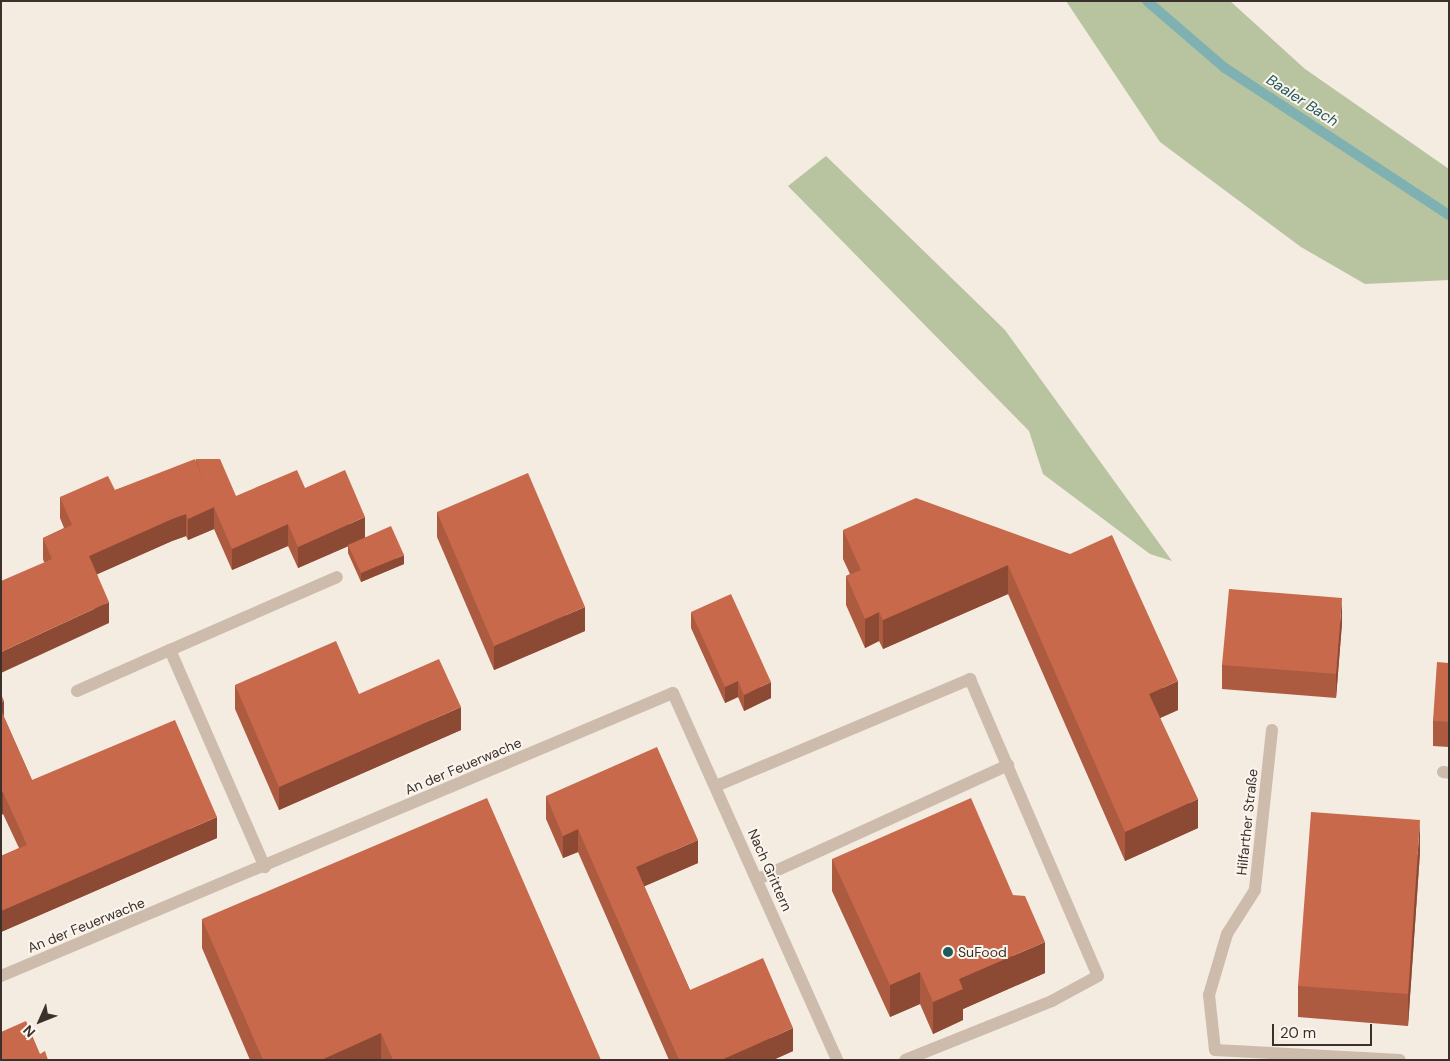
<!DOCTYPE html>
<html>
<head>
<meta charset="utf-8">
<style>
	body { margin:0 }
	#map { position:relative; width:1450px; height:1061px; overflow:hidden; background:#f4ebe1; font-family:"DM Sans",sans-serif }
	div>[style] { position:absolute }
	.green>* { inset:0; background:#b8c4a0 }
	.stream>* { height:10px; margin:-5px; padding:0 5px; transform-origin:5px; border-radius:5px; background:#7fb0b2 }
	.minor>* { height:12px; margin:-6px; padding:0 6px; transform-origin:6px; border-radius:6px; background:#cdbbac }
	.wall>* { inset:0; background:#ac5a40 }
	.shaded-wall>* { inset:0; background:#8c4a34 }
	.building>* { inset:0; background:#c8694b }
	.dots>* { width:14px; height:14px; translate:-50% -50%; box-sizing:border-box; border:2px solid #fbf5ee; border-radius:50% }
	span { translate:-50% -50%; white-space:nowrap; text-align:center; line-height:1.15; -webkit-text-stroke:4px #fbf5ee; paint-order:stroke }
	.street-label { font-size:14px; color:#3b302b }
	.poi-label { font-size:14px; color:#3b302b }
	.left { translate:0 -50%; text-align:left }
	.water-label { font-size:15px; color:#1f5a5e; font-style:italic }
	.frame { position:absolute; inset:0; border:2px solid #3b302b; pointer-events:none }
	.north { position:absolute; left:15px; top:996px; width:50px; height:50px; -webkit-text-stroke:4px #fbf5ee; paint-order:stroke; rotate:226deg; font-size:14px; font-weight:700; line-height:20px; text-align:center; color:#3b302b }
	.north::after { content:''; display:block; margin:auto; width:18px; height:22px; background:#3b302b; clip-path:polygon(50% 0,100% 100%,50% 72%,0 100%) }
	.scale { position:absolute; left:1272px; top:1024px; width:100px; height:22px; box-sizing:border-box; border:2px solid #3b302b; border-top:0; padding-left:6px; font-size:15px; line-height:18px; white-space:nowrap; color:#3b302b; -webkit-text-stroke:4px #fbf5ee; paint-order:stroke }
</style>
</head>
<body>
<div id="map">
	<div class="green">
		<i style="clip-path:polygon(1066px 1px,1230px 1px,1305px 69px,1449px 169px,1449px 280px,1365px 284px,1301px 247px,1160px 142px)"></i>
		<i style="clip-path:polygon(826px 156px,1005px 330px,1172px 561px,1150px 554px,1043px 474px,1029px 431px,788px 186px)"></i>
	</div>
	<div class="stream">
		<i style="left:1147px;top:1px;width:103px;rotate:40.7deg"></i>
		<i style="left:1225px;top:68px;width:268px;rotate:33.3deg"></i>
	</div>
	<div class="minor">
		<i style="left:170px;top:650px;width:182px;rotate:-23.6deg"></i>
		<i style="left:77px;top:691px;width:102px;rotate:-23.8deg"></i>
		<i style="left:170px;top:650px;width:237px;rotate:66.4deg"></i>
		<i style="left:1272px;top:730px;width:161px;rotate:96.1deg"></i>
		<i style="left:1255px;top:890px;width:52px;rotate:122.5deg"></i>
		<i style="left:1227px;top:934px;width:64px;rotate:106.4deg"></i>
		<i style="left:1209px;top:995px;width:55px;rotate:83.8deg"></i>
		<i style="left:1215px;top:1050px;width:185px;rotate:3.1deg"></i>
		<i style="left:1443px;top:772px;width:6px;rotate:9deg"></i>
		<i style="left:716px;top:786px;width:276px;rotate:-22.8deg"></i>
		<i style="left:970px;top:679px;width:323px;rotate:66.7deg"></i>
		<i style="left:1098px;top:976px;width:52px;rotate:151.5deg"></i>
		<i style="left:1052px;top:1001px;width:158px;rotate:158.1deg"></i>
		<i style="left:758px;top:879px;width:275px;rotate:-24.5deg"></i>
		<i style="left:1px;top:976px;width:729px;rotate:-22.84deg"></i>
		<i style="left:673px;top:693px;width:402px;rotate:65.9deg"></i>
	</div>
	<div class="wall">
		<i style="clip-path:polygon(196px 459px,236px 496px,305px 488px,365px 537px,404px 564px,361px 582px,348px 553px,348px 546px,298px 568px,288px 546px,232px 570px,214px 529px,188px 540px,186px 536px,172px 541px,97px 574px,109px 623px,44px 562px,43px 559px,43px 538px,64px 528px,60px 518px,60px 497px,115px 490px,196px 463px)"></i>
		<i style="clip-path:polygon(437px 512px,585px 631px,494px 670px,437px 537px)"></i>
		<i style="clip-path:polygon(843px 530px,1070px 554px,1178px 710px,1160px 718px,1198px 828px,1125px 861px,1008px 594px,883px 649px,879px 641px,865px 648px,846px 605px,846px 576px,850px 574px,843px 559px)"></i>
		<i style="clip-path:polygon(691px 612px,771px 698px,744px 711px,738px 697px,725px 703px,691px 628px)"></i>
		<i style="clip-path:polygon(1342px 623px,1336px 698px,1222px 689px,1222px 665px)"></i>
		<i style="clip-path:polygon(1449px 663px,1449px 747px,1433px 746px,1433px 721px)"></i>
		<i style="clip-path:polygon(235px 685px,359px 694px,461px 730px,279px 810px,235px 709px)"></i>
		<i style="clip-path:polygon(1px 694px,4px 717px,32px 780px,217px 838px,1px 932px,1px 856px,19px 848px,3px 814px,1px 815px)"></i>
		<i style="clip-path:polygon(546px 796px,698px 863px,644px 886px,690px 990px,793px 1051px,773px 1060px,669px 1060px,578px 852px,563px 858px,546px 819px)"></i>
		<i style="clip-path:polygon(1420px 852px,1408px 1026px,1298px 1017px,1298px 986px)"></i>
		<i style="clip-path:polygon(832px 859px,1045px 973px,963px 1009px,963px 1020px,933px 1034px,920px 1004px,890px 1017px,832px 891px)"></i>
		<i style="clip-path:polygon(202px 919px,601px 1060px,250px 1060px,202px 948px)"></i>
	</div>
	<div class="shaded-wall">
		<i style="clip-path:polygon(214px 507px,214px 529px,188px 540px,188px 519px)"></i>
		<i style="clip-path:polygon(186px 514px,186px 536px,172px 541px,89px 578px,89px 556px,172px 519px)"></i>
		<i style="clip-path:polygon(365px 517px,365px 539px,298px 568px,298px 547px)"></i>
		<i style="clip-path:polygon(288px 524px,288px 546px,232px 570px,232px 549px)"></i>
		<i style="clip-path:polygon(404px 555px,404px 564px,361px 582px,361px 573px)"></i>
		<i style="clip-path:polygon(1008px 565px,1008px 594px,883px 649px,883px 620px)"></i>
		<i style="clip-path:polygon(1342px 598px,1342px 623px,1336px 698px,1336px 674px)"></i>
		<i style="clip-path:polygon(109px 602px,109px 623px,1px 673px,1px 652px)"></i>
		<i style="clip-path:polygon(585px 607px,585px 631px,494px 670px,494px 646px)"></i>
		<i style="clip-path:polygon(879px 612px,879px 641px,865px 648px,865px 619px)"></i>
		<i style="clip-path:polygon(738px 681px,738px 697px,725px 703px,725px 687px)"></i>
		<i style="clip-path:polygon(1178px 681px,1178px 710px,1149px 723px,1149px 694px)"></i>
		<i style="clip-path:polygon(771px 682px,771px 698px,744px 711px,744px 695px)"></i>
		<i style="clip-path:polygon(4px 701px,4px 722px,1px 723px,1px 702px)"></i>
		<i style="clip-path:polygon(461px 707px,461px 730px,279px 810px,279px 787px)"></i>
		<i style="clip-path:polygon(3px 792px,3px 814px,1px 815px,1px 793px)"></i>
		<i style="clip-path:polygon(1198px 799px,1198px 828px,1125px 861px,1125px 832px)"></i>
		<i style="clip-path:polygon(217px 817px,217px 838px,1px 932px,1px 911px)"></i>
		<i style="clip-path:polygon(1420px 820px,1420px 852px,1408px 1026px,1408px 994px)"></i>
		<i style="clip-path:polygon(578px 829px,578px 852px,563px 858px,563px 836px)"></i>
		<i style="clip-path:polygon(698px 840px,698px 863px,636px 890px,636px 867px)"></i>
		<i style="clip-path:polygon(1045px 942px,1045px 973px,963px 1009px,963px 1020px,933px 1034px,933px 1002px,959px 979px)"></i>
		<i style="clip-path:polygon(920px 972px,920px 1004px,890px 1017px,890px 985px)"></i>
		<i style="clip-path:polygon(793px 1028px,793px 1051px,773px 1060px,721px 1060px)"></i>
		<i style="clip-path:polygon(381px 1033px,381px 1060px,321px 1060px)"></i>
	</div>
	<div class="building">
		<i style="clip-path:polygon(195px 459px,202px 477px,196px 459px,220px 459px,236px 496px,297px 470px,305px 488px,345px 470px,365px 517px,298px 547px,288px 524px,232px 549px,214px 507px,188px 519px,186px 514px,172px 519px,89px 556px,109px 602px,1px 652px,1px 581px,52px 559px,43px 538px,72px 525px,60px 497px,108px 476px,115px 490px)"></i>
		<i style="clip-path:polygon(528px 473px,585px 607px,494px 646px,437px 512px)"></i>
		<i style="clip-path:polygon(916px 498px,1070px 554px,1112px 535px,1178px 681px,1149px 694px,1198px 799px,1125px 832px,1008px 565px,883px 620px,879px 612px,865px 619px,846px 576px,861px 570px,843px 530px)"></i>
		<i style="clip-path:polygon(391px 526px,404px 555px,361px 573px,348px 545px)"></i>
		<i style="clip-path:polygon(1229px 589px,1342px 598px,1336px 674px,1222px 665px)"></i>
		<i style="clip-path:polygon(731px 594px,771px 682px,744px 695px,738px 681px,725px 687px,691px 612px)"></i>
		<i style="clip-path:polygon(336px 641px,359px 694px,439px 659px,461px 707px,279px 787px,235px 685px)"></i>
		<i style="clip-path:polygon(1437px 662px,1449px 663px,1449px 722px,1433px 721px)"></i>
		<i style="clip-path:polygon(1px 694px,4px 701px,1px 702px)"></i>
		<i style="clip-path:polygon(1px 710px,32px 780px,175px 720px,217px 817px,1px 911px,1px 856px,27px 845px,3px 792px,1px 793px)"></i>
		<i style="clip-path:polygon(657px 747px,698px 840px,636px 867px,690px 990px,763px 958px,793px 1028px,721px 1060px,679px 1060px,578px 829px,563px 836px,546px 796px)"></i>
		<i style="clip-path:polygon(487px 798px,601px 1060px,393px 1060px,381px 1033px,321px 1060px,263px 1060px,202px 919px)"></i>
		<i style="clip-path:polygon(971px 798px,1013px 895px,1025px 896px,1045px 942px,959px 979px,963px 989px,933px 1002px,920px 972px,890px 985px,832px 859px)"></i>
		<i style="clip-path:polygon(1311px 812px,1420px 820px,1408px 994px,1298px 986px)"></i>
		<i style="clip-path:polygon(26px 1021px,40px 1054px,45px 1051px,48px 1060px,1px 1060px,1px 1032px)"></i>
	</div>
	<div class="dots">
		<i style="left:948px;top:952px;background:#1f5a5e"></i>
	</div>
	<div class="street-label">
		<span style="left:463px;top:766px;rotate:-23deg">An der Feuerwache</span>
		<span style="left:1247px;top:822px;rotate:-84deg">Hilfarther Straße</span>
		<span style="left:770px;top:870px;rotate:66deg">Nach Grittern</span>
		<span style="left:86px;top:925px;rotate:-22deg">An der Feuerwache</span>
	</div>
	<div class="poi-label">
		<span class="left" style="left:958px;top:952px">SuFood</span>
	</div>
	<div class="water-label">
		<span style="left:1302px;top:101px;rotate:33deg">Baaler Bach</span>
	</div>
	<div class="frame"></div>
	<div class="north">N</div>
	<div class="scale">20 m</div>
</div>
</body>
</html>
